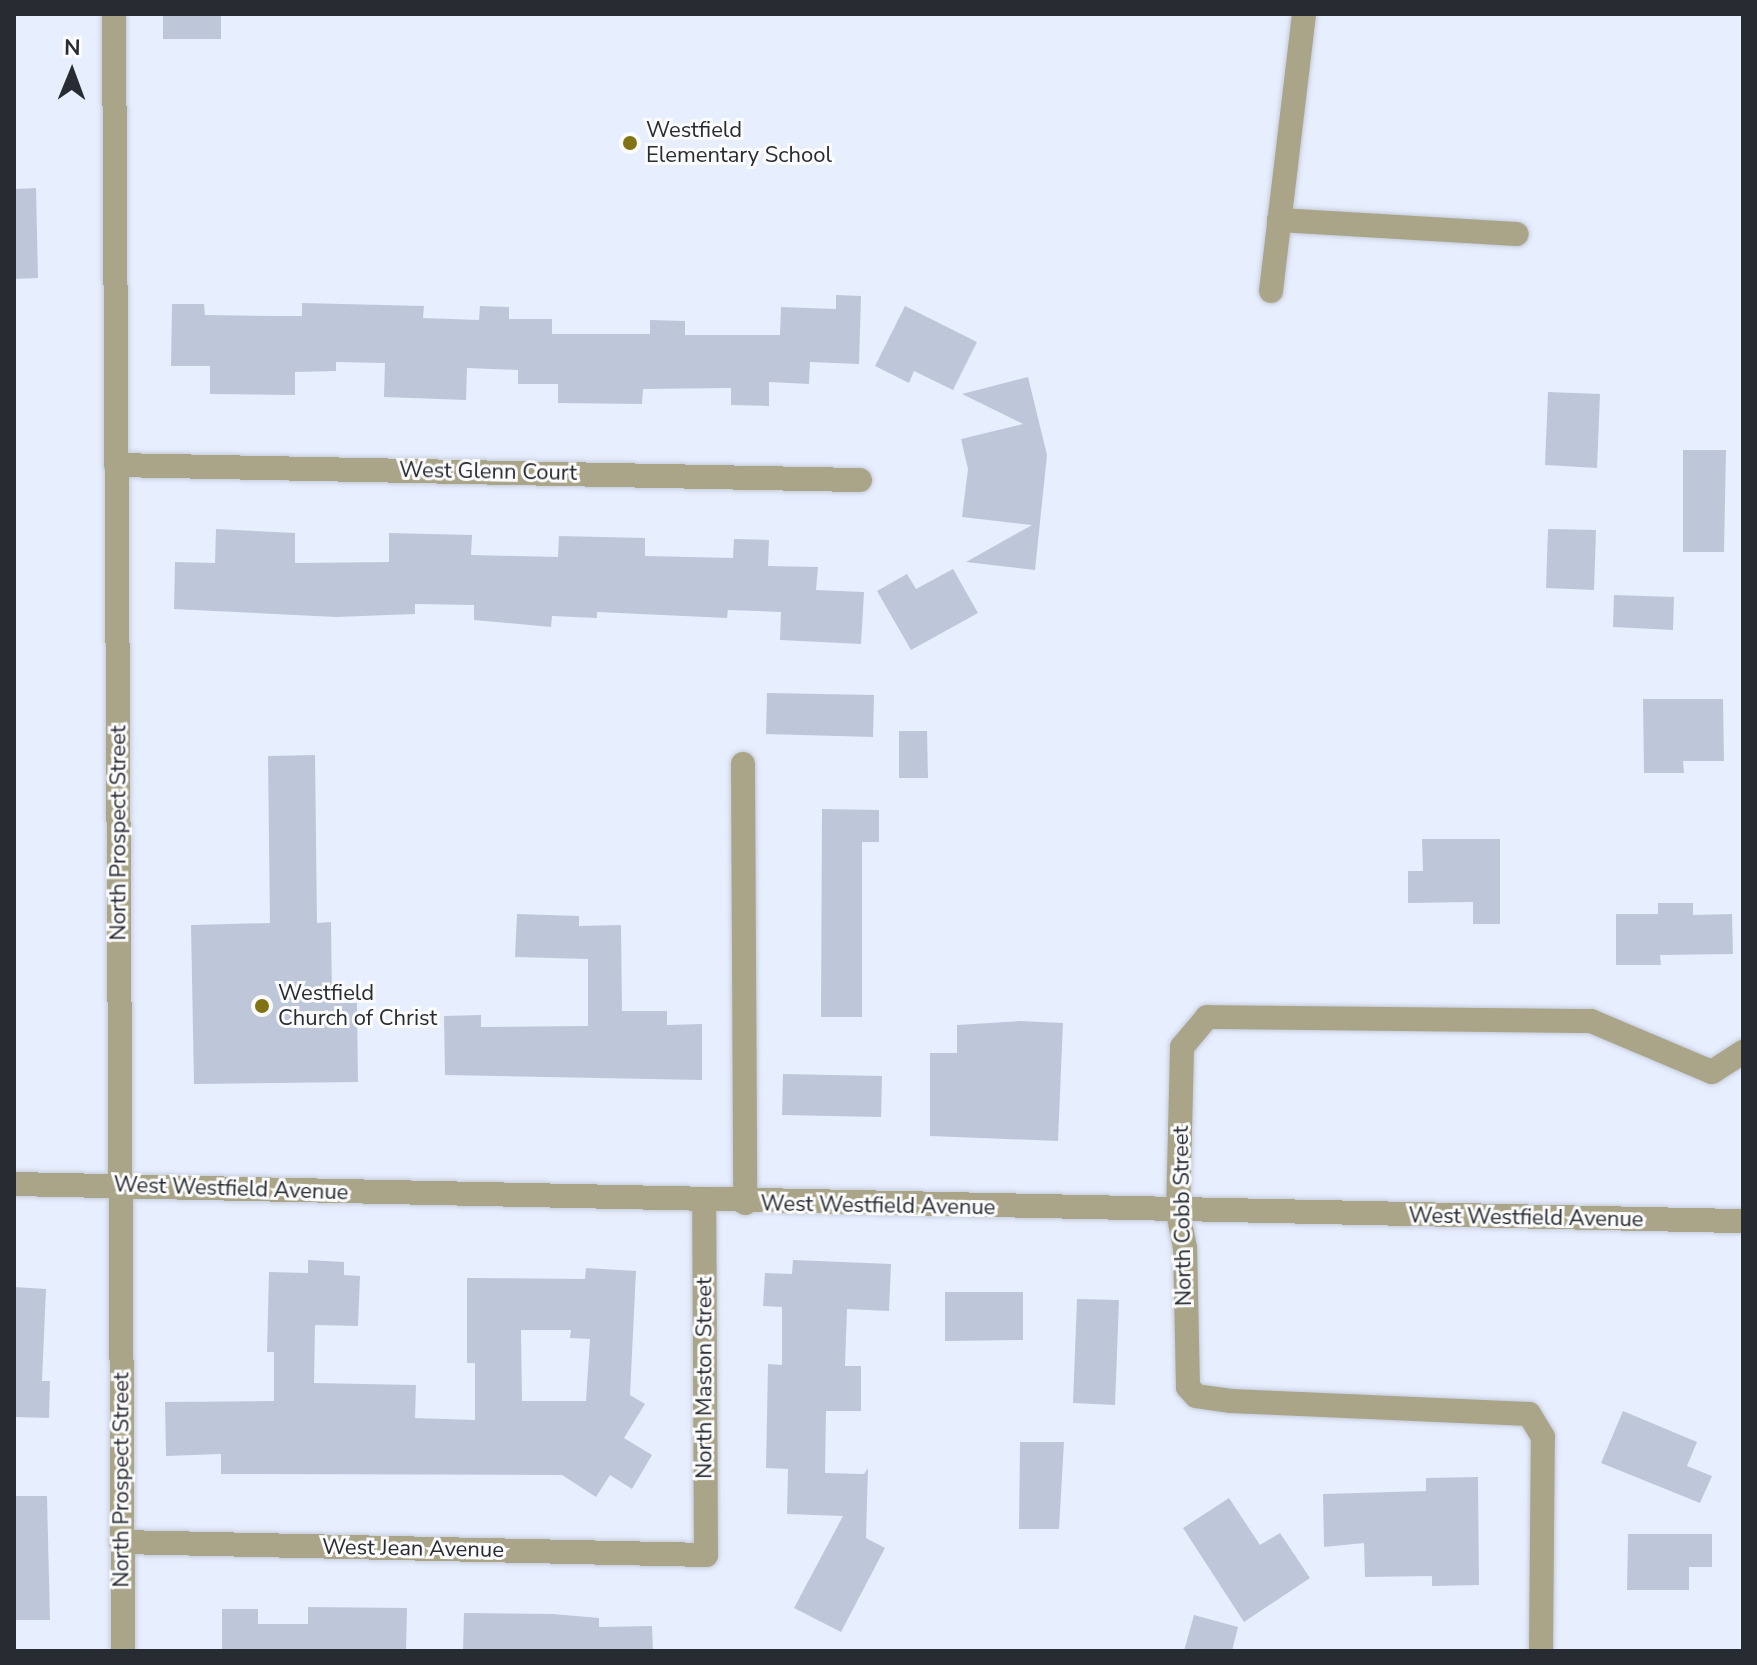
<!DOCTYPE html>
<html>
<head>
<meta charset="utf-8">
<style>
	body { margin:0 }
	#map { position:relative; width:1757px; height:1665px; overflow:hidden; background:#e7eefe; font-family:"Nunito Sans",sans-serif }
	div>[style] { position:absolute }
	.building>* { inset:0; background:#bec7da }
	.roads { filter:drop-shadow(0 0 2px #c4cbd9) drop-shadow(0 0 2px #c4cbd9) }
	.minor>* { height:24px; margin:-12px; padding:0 12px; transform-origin:12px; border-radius:12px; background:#aaa588 }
	.dots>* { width:22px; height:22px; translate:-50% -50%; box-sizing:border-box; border:4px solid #fbfbfb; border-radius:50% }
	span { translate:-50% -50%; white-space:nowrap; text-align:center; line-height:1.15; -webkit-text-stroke:6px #fbfbfb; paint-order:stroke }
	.poi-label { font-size:22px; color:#272b32 }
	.left { translate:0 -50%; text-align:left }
	.street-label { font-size:22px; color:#272b32 }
	.frame { position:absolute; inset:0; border:16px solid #272b32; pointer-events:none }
	.north { position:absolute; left:32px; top:32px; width:80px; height:80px; -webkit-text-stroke:6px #fbfbfb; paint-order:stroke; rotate:1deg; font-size:22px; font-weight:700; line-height:32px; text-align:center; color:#272b32 }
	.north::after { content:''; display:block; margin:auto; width:28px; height:36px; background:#272b32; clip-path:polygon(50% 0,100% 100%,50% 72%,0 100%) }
</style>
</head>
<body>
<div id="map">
	<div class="building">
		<i style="clip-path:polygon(163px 14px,221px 14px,221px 39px,163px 39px)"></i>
		<i style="clip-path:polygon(36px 188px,38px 278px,14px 279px,14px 189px)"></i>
		<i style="clip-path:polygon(836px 295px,861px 296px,859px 364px,810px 362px,809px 384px,769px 382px,769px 406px,731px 405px,731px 388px,643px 389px,642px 404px,558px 403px,558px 384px,518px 384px,518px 370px,467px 368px,466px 400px,384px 397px,385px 363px,336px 362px,336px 371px,295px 372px,295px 395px,210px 394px,210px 366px,171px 366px,172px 304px,204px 304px,205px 315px,273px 316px,302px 316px,302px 303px,424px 306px,423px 318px,479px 320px,480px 306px,509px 307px,509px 319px,552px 319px,552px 334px,650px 334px,650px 320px,685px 321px,685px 335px,780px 335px,781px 307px,836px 309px)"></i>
		<i style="clip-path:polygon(905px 306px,977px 342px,953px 390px,914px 371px,909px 383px,875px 366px)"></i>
		<i style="clip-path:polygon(1028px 377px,1047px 455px,1035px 570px,966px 562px,1032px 525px,962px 517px,968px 469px,961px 439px,1023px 424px,962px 394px)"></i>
		<i style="clip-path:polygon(1548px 392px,1600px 394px,1597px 468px,1545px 465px)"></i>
		<i style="clip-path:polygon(1683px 450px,1726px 450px,1724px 552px,1683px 552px)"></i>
		<i style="clip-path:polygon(216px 529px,295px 533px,295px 563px,389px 562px,389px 533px,472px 535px,471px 555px,558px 557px,559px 536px,645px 538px,645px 556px,733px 558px,734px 539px,769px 540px,768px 566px,818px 567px,816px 590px,864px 592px,861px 644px,780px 640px,781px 612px,728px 610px,727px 618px,597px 612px,597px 618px,552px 616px,551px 627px,474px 620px,474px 605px,415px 604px,415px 614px,336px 617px,174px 609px,175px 562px,215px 563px)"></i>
		<i style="clip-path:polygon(1548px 529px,1596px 530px,1594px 590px,1546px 588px)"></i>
		<i style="clip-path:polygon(953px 569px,978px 613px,911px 650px,877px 591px,907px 574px,916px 589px)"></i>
		<i style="clip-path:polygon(1614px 595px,1674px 597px,1673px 630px,1613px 627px)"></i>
		<i style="clip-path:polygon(767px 693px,874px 695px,873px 737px,766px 734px)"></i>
		<i style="clip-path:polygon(1643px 699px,1723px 699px,1724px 761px,1683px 761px,1684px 773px,1644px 773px)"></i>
		<i style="clip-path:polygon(899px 731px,927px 731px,928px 778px,899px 778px)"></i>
		<i style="clip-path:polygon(315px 755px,317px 923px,331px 922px,332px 1003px,357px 1003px,358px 1082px,194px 1084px,191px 925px,270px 923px,268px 756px)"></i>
		<i style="clip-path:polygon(822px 809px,879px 810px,879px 842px,862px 842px,862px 1017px,821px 1017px)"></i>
		<i style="clip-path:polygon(1422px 839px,1500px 839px,1500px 924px,1473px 924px,1473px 902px,1408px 903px,1408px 871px,1423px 871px)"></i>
		<i style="clip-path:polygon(1658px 903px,1693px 903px,1693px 915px,1732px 914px,1733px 954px,1660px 955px,1661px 965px,1616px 965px,1616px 914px,1658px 914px)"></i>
		<i style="clip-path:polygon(517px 914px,579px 916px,579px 926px,621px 925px,622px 1011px,667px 1011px,667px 1025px,702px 1024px,702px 1080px,445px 1075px,444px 1016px,481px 1015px,481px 1027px,588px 1026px,588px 959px,515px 957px)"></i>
		<i style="clip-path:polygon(1020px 1021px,1063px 1023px,1058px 1141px,930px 1136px,930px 1053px,957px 1053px,957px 1025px)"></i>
		<i style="clip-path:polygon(783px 1074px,882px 1076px,881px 1117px,782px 1115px)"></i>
		<i style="clip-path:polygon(evenodd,308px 1260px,344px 1262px,344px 1275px,360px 1276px,358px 1326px,315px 1325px,314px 1383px,416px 1385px,415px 1418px,475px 1420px,475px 1363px,467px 1363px,467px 1278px,585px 1279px,586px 1268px,636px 1271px,630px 1395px,645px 1404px,624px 1438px,652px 1455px,632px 1489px,610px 1475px,596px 1497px,562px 1475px,221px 1474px,221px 1454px,166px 1456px,165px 1402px,274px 1401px,274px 1352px,267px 1352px,269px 1272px,308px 1273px,308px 1260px,521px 1330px,571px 1330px,570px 1338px,590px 1339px,586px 1401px,522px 1401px,521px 1330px)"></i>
		<i style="clip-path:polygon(793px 1260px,891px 1264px,889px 1311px,847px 1309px,845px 1366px,861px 1366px,861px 1411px,826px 1411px,825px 1473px,864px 1474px,868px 1468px,866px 1538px,885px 1548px,841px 1632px,794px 1608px,843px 1516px,787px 1514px,788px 1469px,766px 1468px,768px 1364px,782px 1365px,782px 1307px,763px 1306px,765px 1273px,792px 1274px)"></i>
		<i style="clip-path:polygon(14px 1287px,46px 1289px,42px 1381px,50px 1381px,49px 1418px,14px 1417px)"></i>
		<i style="clip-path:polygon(945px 1292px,1023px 1292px,1023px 1340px,945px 1341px)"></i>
		<i style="clip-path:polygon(1077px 1299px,1119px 1300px,1115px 1405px,1073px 1403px)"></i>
		<i style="clip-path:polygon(1623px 1411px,1697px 1442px,1687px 1466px,1712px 1476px,1700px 1503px,1601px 1463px)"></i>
		<i style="clip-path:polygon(1020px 1442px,1064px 1442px,1059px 1529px,1019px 1529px)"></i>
		<i style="clip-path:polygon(1478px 1477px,1479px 1585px,1432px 1586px,1432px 1576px,1365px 1577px,1364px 1543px,1324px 1547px,1323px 1494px,1426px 1491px,1426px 1478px)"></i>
		<i style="clip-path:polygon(14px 1496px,47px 1496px,50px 1620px,14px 1620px)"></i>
		<i style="clip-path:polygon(1229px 1498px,1260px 1545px,1280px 1533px,1310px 1578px,1244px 1622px,1183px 1528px)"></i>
		<i style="clip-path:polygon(1628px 1534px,1712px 1534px,1712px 1567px,1689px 1567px,1689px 1590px,1627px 1590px)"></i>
		<i style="clip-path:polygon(308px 1607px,407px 1608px,406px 1651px,222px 1651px,222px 1609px,258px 1609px,258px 1624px,308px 1624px)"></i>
		<i style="clip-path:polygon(464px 1613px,553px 1614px,599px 1618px,599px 1627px,652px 1626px,653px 1651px,463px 1651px)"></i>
		<i style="clip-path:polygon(1194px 1615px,1238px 1627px,1232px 1651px,1184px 1651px)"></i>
	</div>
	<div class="roads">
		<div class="minor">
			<i style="left:114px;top:14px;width:1637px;rotate:89.68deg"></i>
			<i style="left:1279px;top:220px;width:238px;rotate:3.4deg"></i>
			<i style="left:1271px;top:291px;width:279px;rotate:-83.2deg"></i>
			<i style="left:116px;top:465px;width:744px;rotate:1.16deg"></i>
			<i style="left:743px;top:764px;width:439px;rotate:89.7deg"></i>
			<i style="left:14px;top:1184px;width:1729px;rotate:1.23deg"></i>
			<i style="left:121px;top:1542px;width:585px;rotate:1.27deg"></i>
			<i style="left:706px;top:1555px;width:354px;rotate:-90.3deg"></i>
			<i style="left:1541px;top:1651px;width:214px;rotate:-89.5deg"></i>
			<i style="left:1543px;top:1437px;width:27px;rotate:-121deg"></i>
			<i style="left:1529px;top:1414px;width:298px;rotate:-177.5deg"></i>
			<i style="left:1231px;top:1401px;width:35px;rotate:-172deg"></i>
			<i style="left:1196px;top:1396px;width:12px;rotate:-132deg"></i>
			<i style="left:1188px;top:1387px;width:139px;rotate:-91.2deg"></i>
			<i style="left:1185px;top:1248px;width:36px;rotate:-101deg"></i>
			<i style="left:1178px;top:1213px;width:166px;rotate:-88.6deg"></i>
			<i style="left:1182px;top:1047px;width:39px;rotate:-50deg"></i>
			<i style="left:1207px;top:1017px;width:384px;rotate:0.6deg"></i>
			<i style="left:1591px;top:1021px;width:131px;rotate:22.9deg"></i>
			<i style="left:1712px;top:1072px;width:37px;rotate:-33deg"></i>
		</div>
	</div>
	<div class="dots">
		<i style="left:630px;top:143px;background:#817213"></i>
		<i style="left:262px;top:1006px;background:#817213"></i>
	</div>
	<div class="poi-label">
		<span class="left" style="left:646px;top:143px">Westfield<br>Elementary School</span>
		<span class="left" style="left:278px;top:1006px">Westfield<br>Church of Christ</span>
	</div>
	<div class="street-label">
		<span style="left:488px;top:472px;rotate:1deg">West Glenn Court</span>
		<span style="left:119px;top:833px;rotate:-90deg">North Prospect Street</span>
		<span style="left:231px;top:1189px;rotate:2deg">West Westfield Avenue</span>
		<span style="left:878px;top:1206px;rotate:1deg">West Westfield Avenue</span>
		<span style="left:1183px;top:1216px;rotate:-91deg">North Cobb Street</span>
		<span style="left:1526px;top:1218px;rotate:1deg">West Westfield Avenue</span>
		<span style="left:705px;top:1378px;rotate:-90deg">North Maston Street</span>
		<span style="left:122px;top:1480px;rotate:-90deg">North Prospect Street</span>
		<span style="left:413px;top:1549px;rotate:1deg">West Jean Avenue</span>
	</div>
	<div class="frame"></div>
	<div class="north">N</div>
</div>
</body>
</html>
